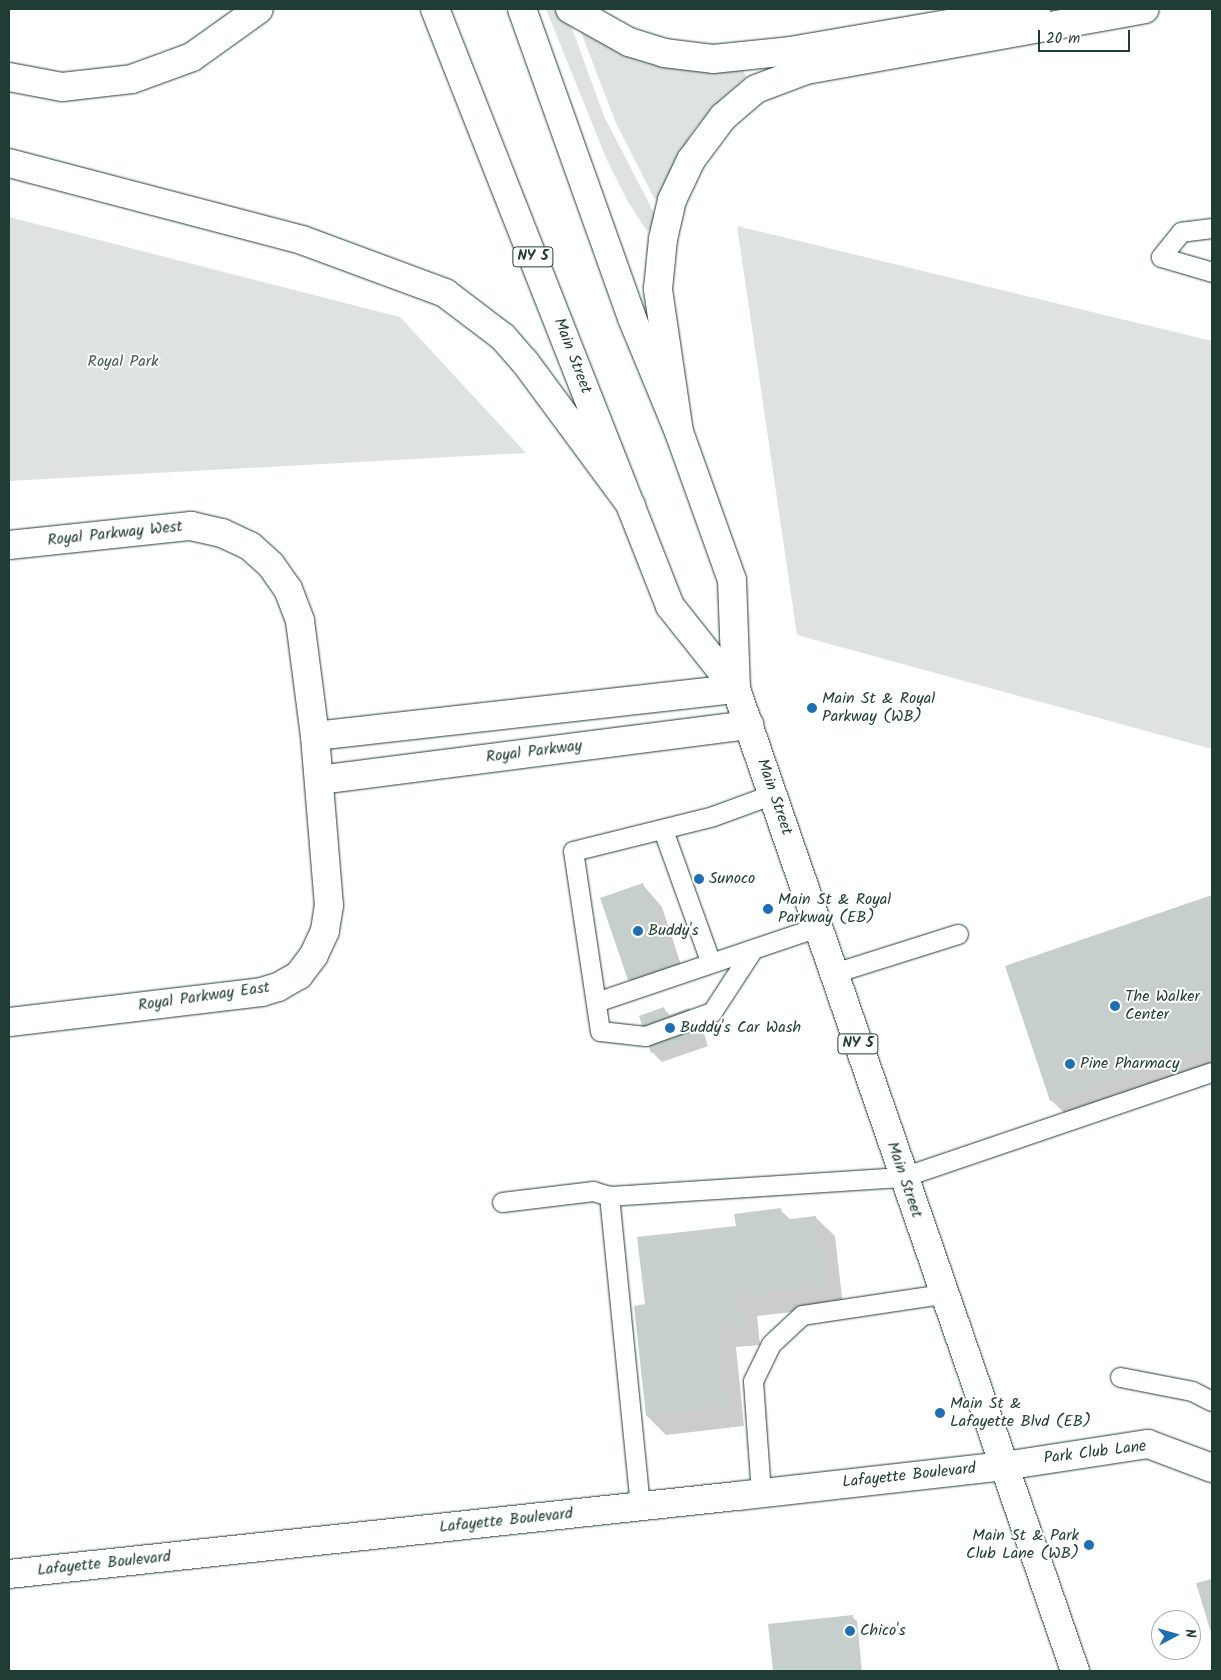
<!DOCTYPE html>
<html>
<head>
<meta charset="utf-8">
<style>
	body { margin:0 }
	#map { position:relative; width:1221px; height:1680px; overflow:hidden; background:#fff; font-family:Kalam,sans-serif }
	div>[style] { position:absolute }
	.green>* { inset:0; background:#dee3e2 }
	.shadow>* { inset:0; background:#0003 }
	.building>* { inset:0; background:#c7cfcc }
	.roads { filter:drop-shadow(0 0 1px #1f3d34) drop-shadow(0 0 1px #1f3d34) }
	.lane>* { height:19px; margin:-9.5px; padding:0 9.5px; transform-origin:9.5px; border-radius:9.5px; background:#fff }
	.street>* { height:28px; margin:-14px; padding:0 14px; transform-origin:14px; border-radius:14px; background:#fff }
	.primary>* { height:28px; margin:-14px; padding:0 14px; transform-origin:14px; border-radius:14px; background:#fff }
	.highway>* { height:28px; margin:-14px; padding:0 14px; transform-origin:14px; border-radius:14px; background:#fff }
	.dots>* { width:14px; height:14px; translate:-50% -50%; box-sizing:border-box; border:2px solid #fff; border-radius:50% }
	span { translate:-50% -50%; white-space:nowrap; text-align:center; line-height:1.15; -webkit-text-stroke:4px #fff; paint-order:stroke }
	.shield-label span { padding:1px 4px; background:#fff; border:1px solid; border-radius:4px; -webkit-text-stroke-width:0 }
	.shield-label { font-size:15px; color:#1f3d34; font-weight:700 }
	.street-label { font-size:16px; color:#1f3d34 }
	.park-label { font-size:16px; color:#455e57 }
	.poi-label { font-size:16px; color:#1f3d34 }
	.left { translate:0 -50%; text-align:left }
	.right { translate:-100% -50%; text-align:right }
	.frame { position:absolute; inset:0; border:10px solid #1f3d34; pointer-events:none }
	.north { position:absolute; left:1151px; top:1610px; width:50px; height:50px; box-sizing:border-box; background:#fff; border:1px solid #a5b1ae; border-radius:50%; rotate:84deg; font-size:14px; font-weight:700; line-height:20px; text-align:center; color:#1f3d34 }
	.north::after { content:''; display:block; margin:auto; width:18px; height:22px; background:#1f6fb2; clip-path:polygon(50% 0,100% 100%,50% 72%,0 100%) }
	.scale { position:absolute; left:1038px; top:30px; width:92px; height:22px; box-sizing:border-box; border:2px solid #1f3d34; border-top:0; padding-left:6px; font-size:15px; line-height:18px; white-space:nowrap; color:#1f3d34; -webkit-text-stroke:4px #fff; paint-order:stroke }
</style>
</head>
<body>
<div id="map">
	<div class="green">
		<i style="clip-path:polygon(546px 9px,565px 9px,604px 116px,655px 215px,653px 228px,647px 231px,628px 202px,606px 158px)"></i>
		<i style="clip-path:polygon(577px 22px,740px 63px,746px 77px,713px 107px,694px 130px,673px 166px,659px 200px,654px 198px,616px 123px)"></i>
		<i style="clip-path:polygon(9px 217px,400px 317px,526px 453px,9px 481px)"></i>
		<i style="clip-path:polygon(737px 226px,1212px 341px,1212px 749px,797px 635px)"></i>
	</div>
	<div class="shadow">
		<i style="clip-path:polygon(643px 885px,662px 907px,684px 974px,639px 989px,629px 979px)"></i>
		<i style="clip-path:polygon(1212px 896px,1212px 1065px,1066px 1115px,1051px 1100px,1007px 967px)"></i>
		<i style="clip-path:polygon(664px 1009px,671px 1016px,689px 1009px,699px 1019px,708px 1046px,662px 1062px,652px 1052px)"></i>
		<i style="clip-path:polygon(780px 1210px,791px 1220px,815px 1217px,835px 1236px,843px 1306px,757px 1316px,760px 1345px,736px 1347px,744px 1426px,666px 1435px,647px 1416px,646px 1306px,737px 1227px)"></i>
		<i style="clip-path:polygon(1212px 1581px,1212px 1633px,1198px 1584px)"></i>
		<i style="clip-path:polygon(852px 1617px,857px 1621px,862px 1671px,774px 1671px,770px 1625px)"></i>
	</div>
	<div class="building">
		<i style="clip-path:polygon(643px 883px,648px 898px,652px 896px,676px 964px,628px 980px,600px 898px)"></i>
		<i style="clip-path:polygon(1212px 895px,1212px 1045px,1050px 1101px,1005px 966px)"></i>
		<i style="clip-path:polygon(664px 1007px,667px 1016px,689px 1008px,699px 1036px,651px 1053px,639px 1016px)"></i>
		<i style="clip-path:polygon(781px 1208px,782px 1220px,816px 1216px,824px 1287px,738px 1297px,742px 1326px,717px 1328px,726px 1407px,646px 1416px,634px 1306px,645px 1304px,637px 1237px,736px 1226px,734px 1214px)"></i>
		<i style="clip-path:polygon(1212px 1579px,1212px 1636px,1196px 1583px)"></i>
		<i style="clip-path:polygon(853px 1615px,858px 1671px,773px 1671px,768px 1624px)"></i>
	</div>
	<div class="roads">
		<div class="lane">
			<i style="left:1212px;top:228px;width:31px;rotate:173deg"></i>
			<i style="left:1181px;top:232px;width:32px;rotate:129deg"></i>
			<i style="left:1161px;top:257px;width:53px;rotate:16.4deg"></i>
			<i style="left:663px;top:830px;width:141px;rotate:70.2deg"></i>
			<i style="left:753px;top:949px;width:75px;rotate:123.1deg"></i>
			<i style="left:712px;top:1012px;width:71px;rotate:160.3deg"></i>
			<i style="left:645px;top:1036px;width:45px;rotate:-173.7deg"></i>
			<i style="left:600px;top:1031px;width:182px;rotate:-98.5deg"></i>
			<i style="left:573px;top:851px;width:144px;rotate:-14deg"></i>
			<i style="left:713px;top:816px;width:64px;rotate:-20.1deg"></i>
			<i style="left:834px;top:973px;width:130px;rotate:-17.5deg"></i>
			<i style="left:596px;top:1002px;width:234px;rotate:-18.7deg"></i>
			<i style="left:502px;top:1202px;width:92px;rotate:-6.9deg"></i>
			<i style="left:593px;top:1191px;width:17px;rotate:17deg"></i>
			<i style="left:1120px;top:1377px;width:73px;rotate:11deg"></i>
			<i style="left:1192px;top:1391px;width:22px;rotate:27deg"></i>
			<i style="left:761px;top:1493px;width:112px;rotate:-94.1deg"></i>
			<i style="left:753px;top:1381px;width:41px;rotate:-64.1deg"></i>
			<i style="left:771px;top:1344px;width:42px;rotate:-43.1deg"></i>
			<i style="left:802px;top:1315px;width:143px;rotate:-8.5deg"></i>
			<i style="left:640px;top:1506px;width:312px;rotate:-95.7deg"></i>
			<i style="left:609px;top:1196px;width:295px;rotate:-3.7deg"></i>
			<i style="left:903px;top:1177px;width:326px;rotate:-18.8deg"></i>
		</div>
		<div class="street">
			<i style="left:9px;top:545px;width:183px;rotate:-6deg"></i>
			<i style="left:191px;top:526px;width:32px;rotate:13deg"></i>
			<i style="left:222px;top:533px;width:31px;rotate:25deg"></i>
			<i style="left:250px;top:546px;width:28px;rotate:42deg"></i>
			<i style="left:271px;top:565px;width:29px;rotate:55deg"></i>
			<i style="left:288px;top:589px;width:34px;rotate:69deg"></i>
			<i style="left:300px;top:621px;width:116px;rotate:82.6deg"></i>
			<i style="left:315px;top:736px;width:170px;rotate:85.3deg"></i>
			<i style="left:329px;top:905px;width:26px;rotate:99deg"></i>
			<i style="left:325px;top:931px;width:26px;rotate:115deg"></i>
			<i style="left:314px;top:955px;width:25px;rotate:127deg"></i>
			<i style="left:299px;top:975px;width:24px;rotate:150deg"></i>
			<i style="left:278px;top:987px;width:17px;rotate:163deg"></i>
			<i style="left:262px;top:992px;width:255px;rotate:173.2deg"></i>
			<i style="left:315px;top:736px;width:424px;rotate:-6.4deg"></i>
			<i style="left:319px;top:780px;width:434px;rotate:-7.3deg"></i>
			<i style="left:9px;top:1574px;width:732px;rotate:-6.12deg"></i>
			<i style="left:737px;top:1496px;width:269px;rotate:-6.4deg"></i>
			<i style="left:1004px;top:1466px;width:146px;rotate:-8.7deg"></i>
			<i style="left:1148px;top:1444px;width:68px;rotate:20.6deg"></i>
		</div>
		<div class="primary">
			<i style="left:435px;top:9px;width:642px;rotate:68.51deg"></i>
			<i style="left:670px;top:606px;width:106px;rotate:51.5deg"></i>
			<i style="left:522px;top:9px;width:328px;rotate:70.4deg"></i>
			<i style="left:632px;top:318px;width:123px;rotate:67.6deg"></i>
			<i style="left:679px;top:432px;width:157px;rotate:70.3deg"></i>
			<i style="left:732px;top:580px;width:109px;rotate:87.9deg"></i>
			<i style="left:736px;top:689px;width:1039px;rotate:70.95deg"></i>
		</div>
		<div class="highway">
			<i style="left:570px;top:9px;width:68px;rotate:29.2deg"></i>
			<i style="left:629px;top:42px;width:37px;rotate:17deg"></i>
			<i style="left:664px;top:53px;width:49px;rotate:7deg"></i>
			<i style="left:713px;top:59px;width:77px;rotate:-5.9deg"></i>
			<i style="left:790px;top:51px;width:250px;rotate:-9.7deg"></i>
			<i style="left:9px;top:77px;width:54px;rotate:10.7deg"></i>
			<i style="left:62px;top:87px;width:70px;rotate:-6.5deg"></i>
			<i style="left:132px;top:79px;width:64px;rotate:-20.1deg"></i>
			<i style="left:192px;top:57px;width:82px;rotate:-35.6deg"></i>
			<i style="left:9px;top:163px;width:303px;rotate:14.7deg"></i>
			<i style="left:302px;top:240px;width:153px;rotate:20.3deg"></i>
			<i style="left:445px;top:293px;width:73px;rotate:37.2deg"></i>
			<i style="left:503px;top:337px;width:33px;rotate:49deg"></i>
			<i style="left:525px;top:362px;width:178px;rotate:53.5deg"></i>
			<i style="left:679px;top:432px;width:145px;rotate:-98.4deg"></i>
			<i style="left:658px;top:289px;width:50px;rotate:-84.3deg"></i>
			<i style="left:663px;top:239px;width:40px;rotate:-77deg"></i>
			<i style="left:672px;top:200px;width:44px;rotate:-64.6deg"></i>
			<i style="left:691px;top:160px;width:54px;rotate:-53.3deg"></i>
			<i style="left:723px;top:117px;width:43px;rotate:-40.3deg"></i>
			<i style="left:756px;top:89px;width:53px;rotate:-20.8deg"></i>
			<i style="left:806px;top:70px;width:344px;rotate:-10.2deg"></i>
		</div>
	</div>
	<div class="dots">
		<i style="left:812px;top:708px;background:#1f6fb2"></i>
		<i style="left:699px;top:879px;background:#1f6fb2"></i>
		<i style="left:768px;top:909px;background:#1f6fb2"></i>
		<i style="left:638px;top:931px;background:#1f6fb2"></i>
		<i style="left:1115px;top:1006px;background:#1f6fb2"></i>
		<i style="left:670px;top:1028px;background:#1f6fb2"></i>
		<i style="left:1070px;top:1064px;background:#1f6fb2"></i>
		<i style="left:940px;top:1413px;background:#1f6fb2"></i>
		<i style="left:1089px;top:1545px;background:#1f6fb2"></i>
		<i style="left:850px;top:1631px;background:#1f6fb2"></i>
	</div>
	<div class="shield-label">
		<span style="left:533px;top:257px">NY 5</span>
		<span style="left:858px;top:1044px">NY 5</span>
	</div>
	<div class="street-label">
		<span style="left:572px;top:356px;rotate:69deg">Main Street</span>
		<span style="left:115px;top:534px;rotate:-6deg">Royal Parkway West</span>
		<span style="left:534px;top:752px;rotate:-7deg">Royal Parkway</span>
		<span style="left:774px;top:797px;rotate:71deg">Main Street</span>
		<span style="left:204px;top:997px;rotate:-8deg">Royal Parkway East</span>
		<span style="left:904px;top:1180px;rotate:71deg">Main Street</span>
		<span style="left:1095px;top:1453px;rotate:-7deg">Park Club Lane</span>
		<span style="left:909px;top:1476px;rotate:-6deg">Lafayette Boulevard</span>
		<span style="left:506px;top:1521px;rotate:-6deg">Lafayette Boulevard</span>
		<span style="left:104px;top:1564px;rotate:-6deg">Lafayette Boulevard</span>
	</div>
	<div class="park-label">
		<span style="left:123px;top:362px">Royal Park</span>
	</div>
	<div class="poi-label">
		<span class="left" style="left:822px;top:708px">Main St &amp; Royal<br>Parkway (WB)</span>
		<span class="left" style="left:709px;top:879px">Sunoco</span>
		<span class="left" style="left:778px;top:909px">Main St &amp; Royal<br>Parkway (EB)</span>
		<span class="left" style="left:648px;top:931px">Buddy's</span>
		<span class="left" style="left:1125px;top:1006px">The Walker<br>Center</span>
		<span class="left" style="left:680px;top:1028px">Buddy's Car Wash</span>
		<span class="left" style="left:1080px;top:1064px">Pine Pharmacy</span>
		<span class="left" style="left:950px;top:1413px">Main St &amp;<br>Lafayette Blvd (EB)</span>
		<span class="right" style="left:1079px;top:1545px">Main St &amp; Park<br>Club Lane (WB)</span>
		<span class="left" style="left:860px;top:1631px">Chico's</span>
	</div>
	<div class="frame"></div>
	<div class="north">N</div>
	<div class="scale">20 m</div>
</div>
</body>
</html>
